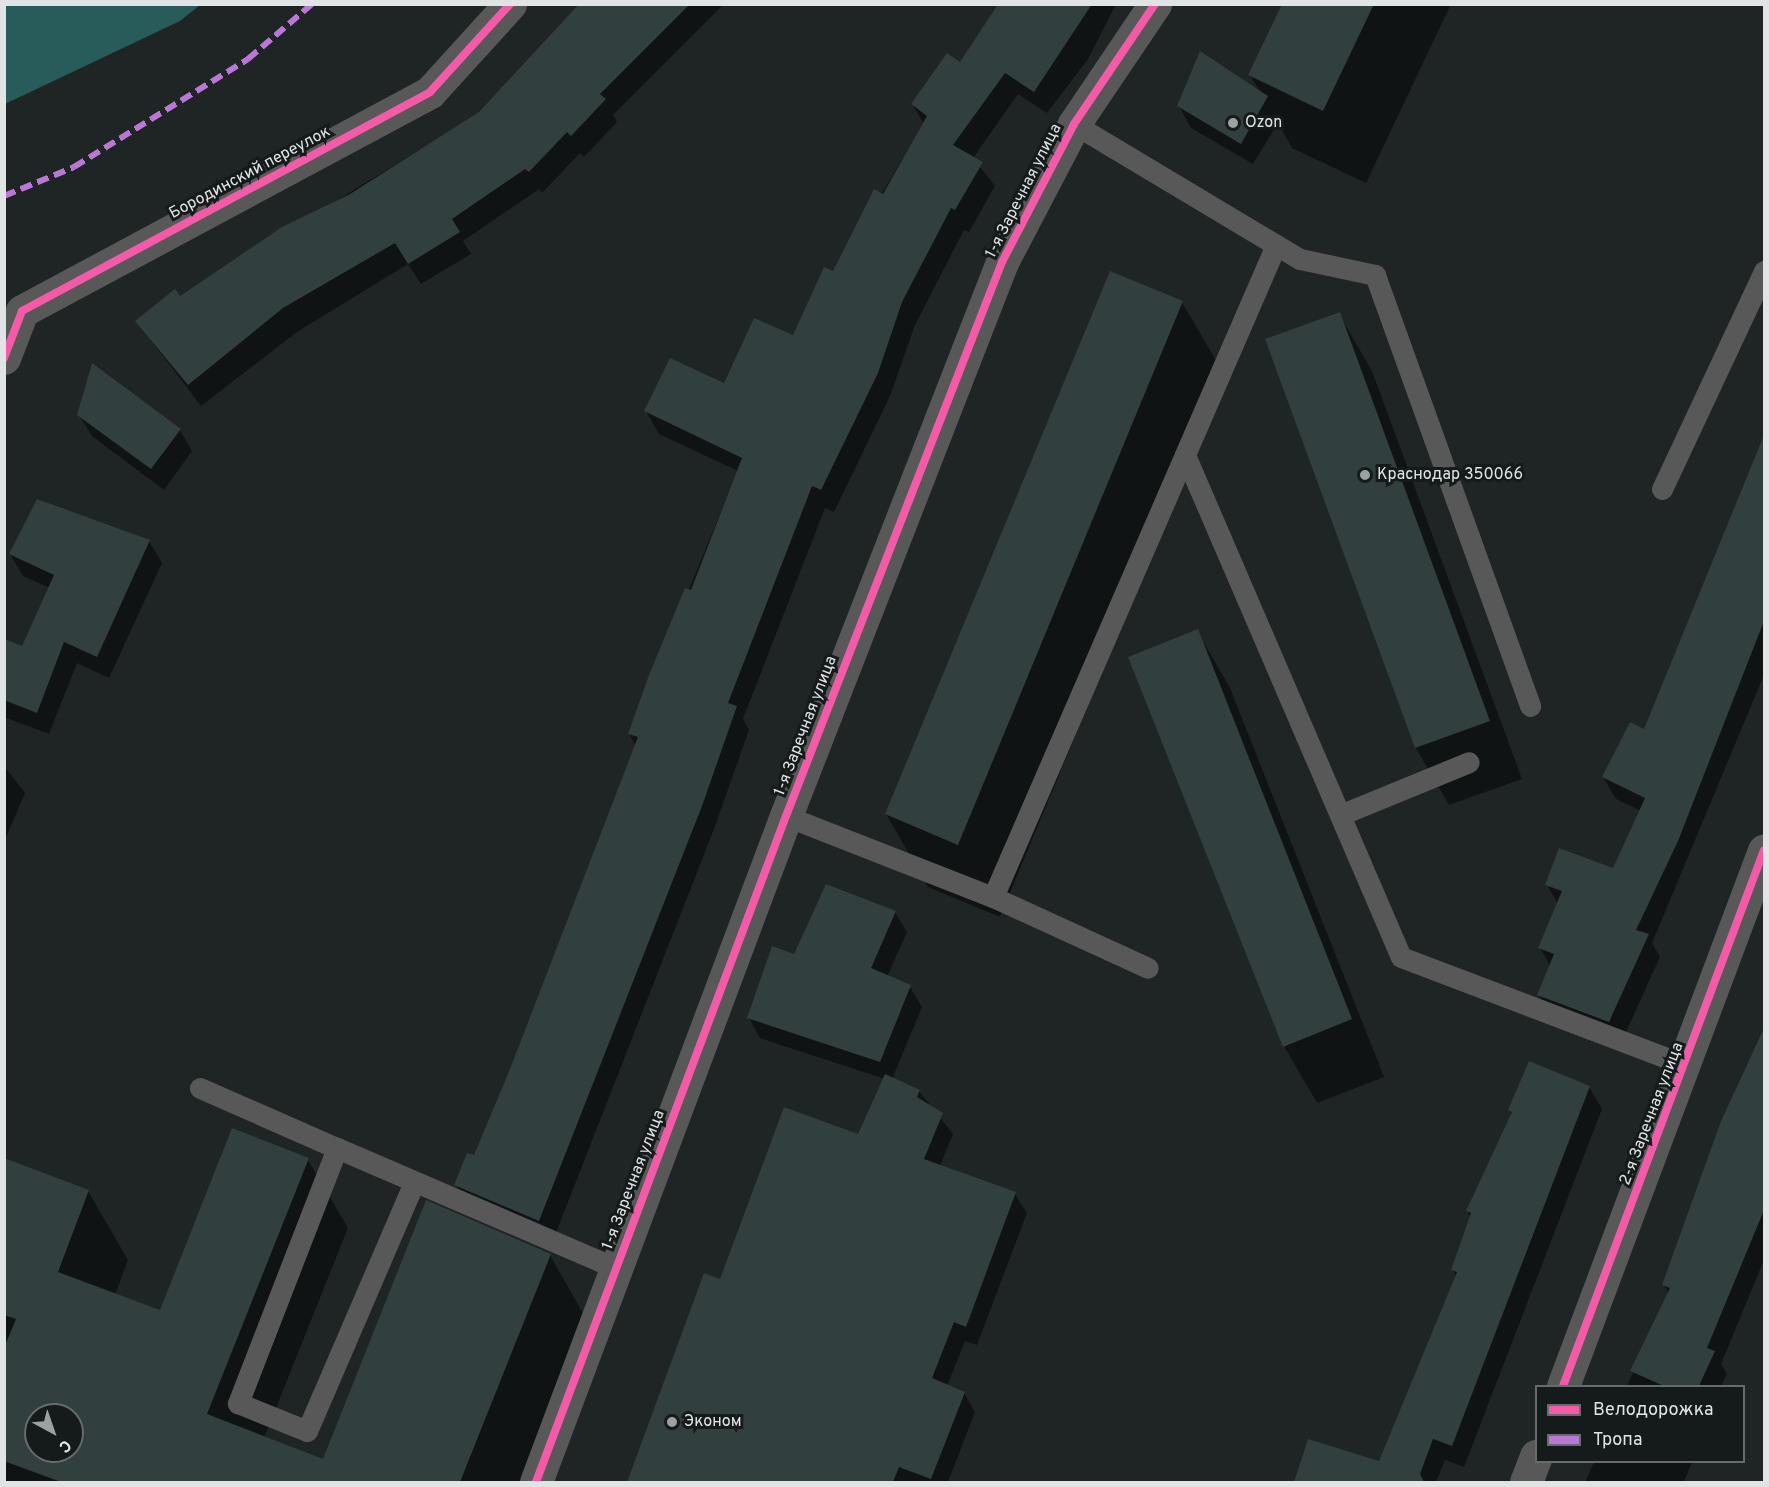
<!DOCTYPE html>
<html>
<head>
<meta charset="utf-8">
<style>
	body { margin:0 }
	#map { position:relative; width:1769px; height:1487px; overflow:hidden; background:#1f2424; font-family:Overpass,sans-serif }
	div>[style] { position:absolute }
	.water>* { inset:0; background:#275c5b }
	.shadow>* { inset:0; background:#0007 }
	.building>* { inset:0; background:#313f3e }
	.service>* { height:21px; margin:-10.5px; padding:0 10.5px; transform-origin:10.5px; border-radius:10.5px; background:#585858 }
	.minor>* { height:33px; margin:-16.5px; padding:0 16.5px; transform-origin:16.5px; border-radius:16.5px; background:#585858 }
	.quiet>* { height:6px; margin-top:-3px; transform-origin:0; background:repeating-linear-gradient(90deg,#ba77d6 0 12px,transparent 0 18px) }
	.cycleway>* { height:8px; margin:-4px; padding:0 4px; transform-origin:4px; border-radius:4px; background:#f35aa7 }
	.dots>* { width:16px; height:16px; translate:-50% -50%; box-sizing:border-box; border:3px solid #151b1b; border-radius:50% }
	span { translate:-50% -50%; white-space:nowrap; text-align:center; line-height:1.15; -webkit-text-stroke:6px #151b1b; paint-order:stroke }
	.poi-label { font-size:16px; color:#e0e4e4 }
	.left { translate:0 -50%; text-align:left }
	.street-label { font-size:16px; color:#e0e4e4 }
	.frame { position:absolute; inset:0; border:6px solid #e0e4e4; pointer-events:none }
	.legend { position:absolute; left:1535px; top:1385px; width:210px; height:78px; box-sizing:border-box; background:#151b1b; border:2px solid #666b6b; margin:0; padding:8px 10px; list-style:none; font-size:18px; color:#e0e4e4 }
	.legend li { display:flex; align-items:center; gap:12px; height:30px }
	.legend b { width:30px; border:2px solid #666b6b }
	.north { position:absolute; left:24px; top:1403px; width:60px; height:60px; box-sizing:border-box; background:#151b1b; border:2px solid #666b6b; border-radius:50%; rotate:140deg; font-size:16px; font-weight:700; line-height:24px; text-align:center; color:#e0e4e4 }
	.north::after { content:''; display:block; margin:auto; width:21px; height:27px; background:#9ca1a1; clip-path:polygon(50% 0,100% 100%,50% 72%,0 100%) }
</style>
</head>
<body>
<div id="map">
	<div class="water">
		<i style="clip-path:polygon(5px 4px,199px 4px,200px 5px,180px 21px,5px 104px)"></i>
	</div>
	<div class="shadow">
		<i style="clip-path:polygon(586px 4px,724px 4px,613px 115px,617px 122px,584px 157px,580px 153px,542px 193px,539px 189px,463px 241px,471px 254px,421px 284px,408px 264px,297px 332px,201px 406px,137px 322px,480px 113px)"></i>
		<i style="clip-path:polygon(998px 4px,1116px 4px,1088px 59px,1047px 113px,1018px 94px,973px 158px,995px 186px,969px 232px,964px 230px,915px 325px,890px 396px,834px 512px,825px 508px,743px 719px,749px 730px,714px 829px,552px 1243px,469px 1207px,456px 1185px,475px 1157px,512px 1069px,636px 746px,629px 734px,738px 471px,659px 434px,646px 411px,724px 386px,794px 337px,924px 124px,912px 104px,960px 64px)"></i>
		<i style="clip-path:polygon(1284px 4px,1451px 4px,1366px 183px,1292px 148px,1278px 123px,1253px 164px,1191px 128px,1179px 106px,1260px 92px,1250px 75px)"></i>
		<i style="clip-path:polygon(1111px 273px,1182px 302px,1225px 376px,1000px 917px,928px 887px,886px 814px)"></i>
		<i style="clip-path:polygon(1339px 314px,1372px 371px,1522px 779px,1449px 805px,1416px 748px,1267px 340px)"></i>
		<i style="clip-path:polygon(79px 415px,180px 430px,192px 451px,164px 490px,92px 436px)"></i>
		<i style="clip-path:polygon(1764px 439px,1764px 675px,1652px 943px,1660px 957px,1621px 1043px,1552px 1017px,1539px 995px,1551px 967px,1540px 948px,1558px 904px,1547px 885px,1613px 870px,1641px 811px,1616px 799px,1603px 777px,1644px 731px)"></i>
		<i style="clip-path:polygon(149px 541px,162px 563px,109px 678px,77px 663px,49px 734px,4px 717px,4px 641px,23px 648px,50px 588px,23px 576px,10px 554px)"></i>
		<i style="clip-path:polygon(1197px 631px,1230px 688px,1384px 1077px,1317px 1103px,1284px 1046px)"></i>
		<i style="clip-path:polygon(4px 766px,25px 793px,4px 842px)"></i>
		<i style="clip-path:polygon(895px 912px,907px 932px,887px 977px,910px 987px,922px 1007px,892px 1079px,919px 1091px,953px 1134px,940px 1166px,1015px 1194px,1027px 1213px,977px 1345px,965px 1341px,947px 1386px,964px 1393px,975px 1412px,948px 1482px,627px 1482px,705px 1275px,721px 1281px,859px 1136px,885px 1079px,760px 1038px,749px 1018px,795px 955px)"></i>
		<i style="clip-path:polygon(1746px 1072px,1764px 1081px,1764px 1260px,1721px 1364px,1727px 1374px,1721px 1386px,1627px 1386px,1669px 1294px,1664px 1285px)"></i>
		<i style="clip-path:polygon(1589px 1087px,1602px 1109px,1464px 1467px,1445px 1460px,1436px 1482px,1296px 1482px,1309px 1441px,1380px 1463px,1457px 1277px,1452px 1269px,1471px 1218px,1467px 1211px,1512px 1115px,1510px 1110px)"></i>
		<i style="clip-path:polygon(evenodd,4px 1159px,88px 1191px,128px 1260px,115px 1295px,161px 1312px,308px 1160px,348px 1228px,264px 1438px,324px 1461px,550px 1255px,589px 1324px,527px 1482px,4px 1482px,4px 1159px,36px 1415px,72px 1415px,72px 1451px,36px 1451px,36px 1415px)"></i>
		<i style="clip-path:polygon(1594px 1462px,1692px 1462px,1684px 1482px,1585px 1482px)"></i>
	</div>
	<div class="building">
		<i style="clip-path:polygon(579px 4px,690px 4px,600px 94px,606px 99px,571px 136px,567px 132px,529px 172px,525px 169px,452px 219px,460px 232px,408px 264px,395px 243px,283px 308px,188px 385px,135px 321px,175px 289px,180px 296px,282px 227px,350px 194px,479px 112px)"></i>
		<i style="clip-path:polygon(998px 4px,1092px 4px,1034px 92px,1005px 73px,953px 145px,983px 162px,955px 210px,951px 208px,902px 302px,878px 373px,821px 490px,812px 486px,728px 703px,737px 706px,702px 806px,539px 1221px,454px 1185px,467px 1153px,474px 1155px,510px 1069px,638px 737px,628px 734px,649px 675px,685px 588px,691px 590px,742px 458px,644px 411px,670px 358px,724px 383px,754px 318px,793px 335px,824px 267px,833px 271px,874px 189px,883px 194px,927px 116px,911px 104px,947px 53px,960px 62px)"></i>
		<i style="clip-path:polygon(1282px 4px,1374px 4px,1323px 111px,1248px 75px)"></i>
		<i style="clip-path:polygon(1200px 51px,1268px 96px,1241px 144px,1177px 106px)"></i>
		<i style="clip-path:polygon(1110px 271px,1183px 301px,958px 845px,885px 814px)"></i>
		<i style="clip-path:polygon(1340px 312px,1490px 721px,1415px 748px,1265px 339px)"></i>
		<i style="clip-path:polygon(92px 363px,181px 429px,151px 469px,77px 415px)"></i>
		<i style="clip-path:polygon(1764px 435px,1764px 621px,1678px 841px,1636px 930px,1649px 934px,1609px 1022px,1537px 995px,1554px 954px,1538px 948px,1562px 891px,1545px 885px,1559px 848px,1613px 868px,1645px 798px,1602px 777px,1630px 722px,1644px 729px)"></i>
		<i style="clip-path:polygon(37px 499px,150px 540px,97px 657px,64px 642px,37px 713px,4px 700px,4px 639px,22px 646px,54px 575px,9px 554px)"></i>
		<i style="clip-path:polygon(1198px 629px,1352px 1019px,1283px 1047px,1128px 657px)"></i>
		<i style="clip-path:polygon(826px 884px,896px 911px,871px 968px,911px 985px,880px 1062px,747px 1018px,772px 946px,794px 954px)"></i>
		<i style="clip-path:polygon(1764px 1028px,1764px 1210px,1707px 1348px,1715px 1351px,1699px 1386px,1664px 1386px,1630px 1371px,1670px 1288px,1662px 1285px,1721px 1121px)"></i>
		<i style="clip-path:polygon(1529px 1061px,1590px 1086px,1452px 1446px,1433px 1439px,1420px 1474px,1424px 1482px,1294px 1482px,1308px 1439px,1379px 1461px,1457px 1272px,1451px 1270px,1471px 1213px,1466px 1211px,1512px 1112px,1508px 1110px)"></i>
		<i style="clip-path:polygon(885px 1074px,920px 1090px,917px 1097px,943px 1113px,924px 1159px,1016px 1192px,966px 1327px,954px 1322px,932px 1378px,965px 1392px,931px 1479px,899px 1467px,893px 1482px,627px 1482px,704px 1273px,720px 1279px,784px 1107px,858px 1134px)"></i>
		<i style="clip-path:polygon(evenodd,232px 1128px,309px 1158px,207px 1414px,323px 1459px,426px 1200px,551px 1254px,460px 1482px,61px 1482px,4px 1461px,4px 1348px,16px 1319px,4px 1315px,4px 1158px,89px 1190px,58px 1272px,160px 1310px,232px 1128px,36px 1415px,72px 1415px,72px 1451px,36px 1451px,36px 1415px)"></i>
	</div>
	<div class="service">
		<i style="left:1074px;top:124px;width:263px;rotate:30.9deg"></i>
		<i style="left:1300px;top:259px;width:77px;rotate:12deg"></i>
		<i style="left:1375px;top:275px;width:458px;rotate:70.2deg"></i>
		<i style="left:1185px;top:455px;width:546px;rotate:66.72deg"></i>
		<i style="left:1401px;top:957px;width:304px;rotate:20.8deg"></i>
		<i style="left:1662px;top:489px;width:241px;rotate:-64.9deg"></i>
		<i style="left:1340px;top:815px;width:139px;rotate:-22.3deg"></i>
		<i style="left:786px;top:816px;width:222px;rotate:21.4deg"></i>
		<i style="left:993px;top:897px;width:711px;rotate:-66.54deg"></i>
		<i style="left:993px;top:897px;width:170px;rotate:24.6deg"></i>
		<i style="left:200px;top:1088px;width:150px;rotate:23.7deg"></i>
		<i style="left:337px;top:1148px;width:274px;rotate:111.2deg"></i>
		<i style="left:238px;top:1403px;width:74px;rotate:22.1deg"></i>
		<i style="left:307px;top:1431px;width:270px;rotate:-66.7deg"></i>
		<i style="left:337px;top:1148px;width:303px;rotate:23.3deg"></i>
	</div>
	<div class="minor">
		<i style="left:4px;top:358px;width:50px;rotate:-69deg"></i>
		<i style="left:22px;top:311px;width:463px;rotate:-28.2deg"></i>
		<i style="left:430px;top:92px;width:119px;rotate:-47.7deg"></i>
		<i style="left:1563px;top:1386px;width:572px;rotate:-69.44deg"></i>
		<i style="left:536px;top:1482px;width:711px;rotate:-69.43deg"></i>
		<i style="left:786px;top:816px;width:595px;rotate:-68.7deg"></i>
		<i style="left:1002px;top:262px;width:156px;rotate:-62.4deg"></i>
		<i style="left:1074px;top:124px;width:145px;rotate:-56deg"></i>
		<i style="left:1526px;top:1482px;width:28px;rotate:-69deg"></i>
	</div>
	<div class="quiet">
		<i style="left:4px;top:196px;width:76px;rotate:-22.5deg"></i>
		<i style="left:74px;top:167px;width:205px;rotate:-31.8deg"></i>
		<i style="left:248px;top:59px;width:84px;rotate:-40.7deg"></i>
	</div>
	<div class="cycleway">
		<i style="left:4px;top:358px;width:50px;rotate:-69deg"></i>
		<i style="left:22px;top:311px;width:463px;rotate:-28.2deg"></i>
		<i style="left:430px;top:92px;width:119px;rotate:-47.7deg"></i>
		<i style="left:1563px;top:1386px;width:572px;rotate:-69.44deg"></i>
		<i style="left:536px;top:1482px;width:711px;rotate:-69.43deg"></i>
		<i style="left:786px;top:816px;width:595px;rotate:-68.7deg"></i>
		<i style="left:1002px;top:262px;width:156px;rotate:-62.4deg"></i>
		<i style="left:1074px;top:124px;width:145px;rotate:-56deg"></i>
	</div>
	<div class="dots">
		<i style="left:1233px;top:123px;background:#9ca1a1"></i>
		<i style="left:1365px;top:475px;background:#9ca1a1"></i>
		<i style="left:672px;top:1422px;background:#9ca1a1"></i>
	</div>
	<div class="poi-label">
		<span class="left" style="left:1245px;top:123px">Ozon</span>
		<span class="left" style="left:1377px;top:475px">Краснодар 350066</span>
		<span class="left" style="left:684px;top:1422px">Эконом</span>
	</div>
	<div class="street-label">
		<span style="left:250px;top:173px;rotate:-28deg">Бородинский переулок</span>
		<span style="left:1024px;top:191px;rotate:-63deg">1-я Заречная улица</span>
		<span style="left:806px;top:726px;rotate:-69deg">1-я Заречная улица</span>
		<span style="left:1652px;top:1114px;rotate:-69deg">2-я Заречная улица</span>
		<span style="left:634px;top:1180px;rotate:-69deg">1-я Заречная улица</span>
	</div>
	<div class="frame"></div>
	<ul class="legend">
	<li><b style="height:8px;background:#f35aa7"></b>Велодорожка</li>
	<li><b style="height:8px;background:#ba77d6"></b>Тропа</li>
	</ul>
	<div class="north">С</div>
</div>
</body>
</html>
